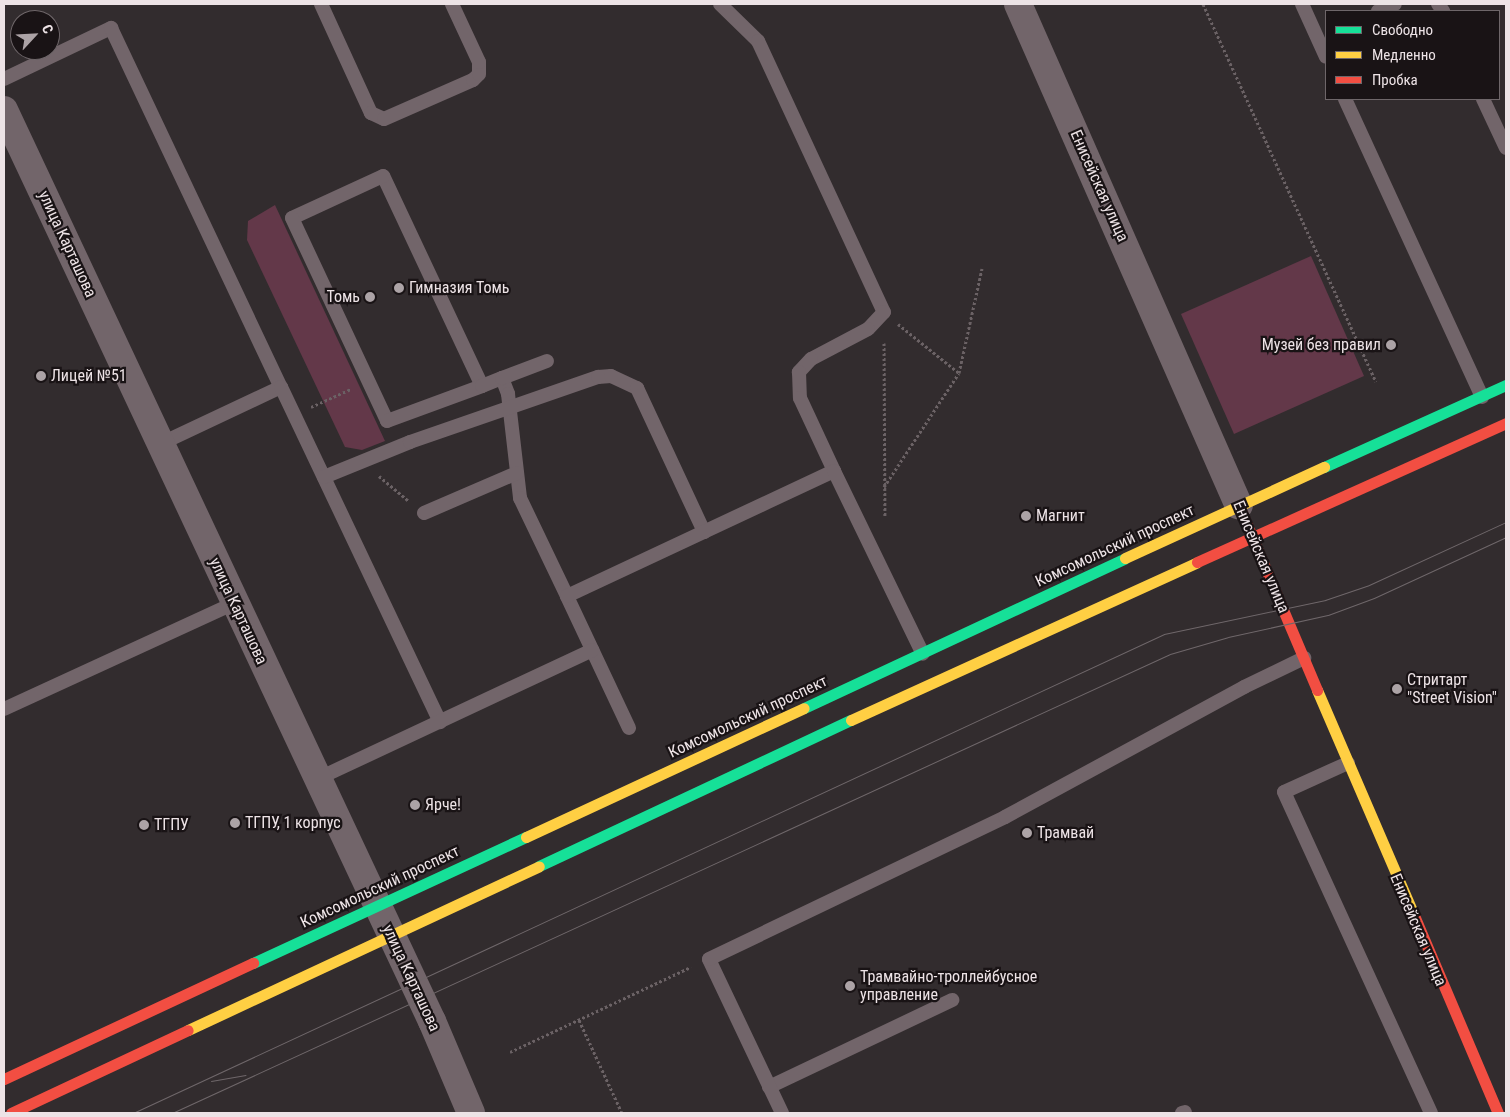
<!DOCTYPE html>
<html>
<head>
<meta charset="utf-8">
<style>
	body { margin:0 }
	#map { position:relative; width:1510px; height:1117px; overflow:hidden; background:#322c2e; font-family:"Roboto Condensed",sans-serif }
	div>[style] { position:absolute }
	.green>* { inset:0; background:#633849 }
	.path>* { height:3px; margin-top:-1.5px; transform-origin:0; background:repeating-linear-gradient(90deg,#6b6265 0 2.5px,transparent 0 5px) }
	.lane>* { height:14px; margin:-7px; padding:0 7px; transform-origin:7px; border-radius:7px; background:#72656a }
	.street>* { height:28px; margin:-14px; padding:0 14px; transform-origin:14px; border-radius:14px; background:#72656a }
	.fast>* { height:11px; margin:-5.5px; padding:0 5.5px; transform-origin:5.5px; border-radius:5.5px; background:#16e098 }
	.slow>* { height:11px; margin:-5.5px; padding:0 5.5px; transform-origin:5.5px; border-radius:5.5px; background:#ffcf43 }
	.jam>* { height:11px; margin:-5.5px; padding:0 5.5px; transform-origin:5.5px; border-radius:5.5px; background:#f24e42 }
	.tram>* { height:1px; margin:-0.5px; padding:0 0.5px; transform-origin:0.5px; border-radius:0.5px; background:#6f676a }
	.dots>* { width:14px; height:14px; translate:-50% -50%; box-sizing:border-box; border:2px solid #191315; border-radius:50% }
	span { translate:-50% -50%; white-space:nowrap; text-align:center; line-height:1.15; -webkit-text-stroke:4.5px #191315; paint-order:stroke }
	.street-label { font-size:16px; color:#ede3e6 }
	.poi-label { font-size:16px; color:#ede3e6 }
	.left { translate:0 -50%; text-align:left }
	.right { translate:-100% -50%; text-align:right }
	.frame { position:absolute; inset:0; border:5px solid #ede3e6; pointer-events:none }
	.legend { position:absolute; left:1325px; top:10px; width:175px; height:90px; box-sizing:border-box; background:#191315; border:1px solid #6e6669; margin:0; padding:6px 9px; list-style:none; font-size:15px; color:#ede3e6 }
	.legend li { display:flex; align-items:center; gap:10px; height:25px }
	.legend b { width:25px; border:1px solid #6e6669 }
	.north { position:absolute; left:10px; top:10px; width:50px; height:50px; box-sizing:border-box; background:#191315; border:1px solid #6e6669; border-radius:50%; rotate:65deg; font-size:14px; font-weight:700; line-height:20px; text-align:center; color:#ede3e6 }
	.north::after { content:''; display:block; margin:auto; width:18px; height:22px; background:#aca3a6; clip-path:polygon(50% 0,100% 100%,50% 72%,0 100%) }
</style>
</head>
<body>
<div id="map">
	<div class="green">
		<i style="clip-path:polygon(275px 205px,385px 441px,362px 450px,345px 447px,247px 240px,248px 221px)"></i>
		<i style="clip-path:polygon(1311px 256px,1364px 376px,1234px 434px,1181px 314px)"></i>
	</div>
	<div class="path">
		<i style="left:1203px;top:4px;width:415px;rotate:65.4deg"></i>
		<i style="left:898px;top:324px;width:78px;rotate:38.8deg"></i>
		<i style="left:884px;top:343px;width:174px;rotate:89.7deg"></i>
		<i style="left:311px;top:407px;width:44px;rotate:-24.2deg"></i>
		<i style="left:379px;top:476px;width:39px;rotate:40deg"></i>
		<i style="left:884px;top:487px;width:136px;rotate:-56.7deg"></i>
		<i style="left:959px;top:373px;width:107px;rotate:-77.6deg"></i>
		<i style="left:579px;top:1020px;width:102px;rotate:65.2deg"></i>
		<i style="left:510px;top:1052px;width:200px;rotate:-25.2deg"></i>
	</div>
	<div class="lane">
		<i style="left:321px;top:4px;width:120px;rotate:65.4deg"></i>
		<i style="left:371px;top:113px;width:14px;rotate:25deg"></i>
		<i style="left:384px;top:119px;width:97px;rotate:-23.7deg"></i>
		<i style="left:473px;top:80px;width:8px;rotate:-45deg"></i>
		<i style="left:479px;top:74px;width:12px;rotate:-90deg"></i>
		<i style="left:479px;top:62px;width:64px;rotate:-115deg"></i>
		<i style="left:720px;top:4px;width:53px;rotate:44.2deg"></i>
		<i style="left:758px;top:41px;width:299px;rotate:65.1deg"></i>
		<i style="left:884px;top:312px;width:23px;rotate:133deg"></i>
		<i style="left:868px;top:329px;width:64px;rotate:152.2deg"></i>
		<i style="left:811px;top:359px;width:18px;rotate:133deg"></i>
		<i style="left:799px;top:372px;width:26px;rotate:88deg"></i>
		<i style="left:800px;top:398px;width:81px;rotate:65deg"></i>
		<i style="left:1302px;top:4px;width:58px;rotate:65.6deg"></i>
		<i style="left:1438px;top:4px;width:9px;rotate:54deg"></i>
		<i style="left:1378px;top:11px;width:18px;rotate:-22deg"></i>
		<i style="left:4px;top:79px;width:119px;rotate:-25.5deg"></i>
		<i style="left:111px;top:28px;width:397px;rotate:64.7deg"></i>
		<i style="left:281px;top:387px;width:134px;rotate:154.8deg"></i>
		<i style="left:1345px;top:99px;width:328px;rotate:65.3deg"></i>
		<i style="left:1483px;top:99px;width:54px;rotate:64.9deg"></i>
		<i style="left:502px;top:378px;width:17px;rotate:69deg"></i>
		<i style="left:508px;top:394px;width:105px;rotate:83.4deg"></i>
		<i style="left:520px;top:498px;width:109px;rotate:64.4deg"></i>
		<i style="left:482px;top:386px;width:232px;rotate:-115.2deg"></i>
		<i style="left:383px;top:176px;width:100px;rotate:155.2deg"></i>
		<i style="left:292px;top:218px;width:224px;rotate:64.9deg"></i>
		<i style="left:387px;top:421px;width:101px;rotate:-20.2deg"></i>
		<i style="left:482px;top:386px;width:22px;rotate:-22deg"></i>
		<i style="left:502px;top:378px;width:48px;rotate:-20.7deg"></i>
		<i style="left:281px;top:387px;width:371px;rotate:64.6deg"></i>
		<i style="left:324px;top:477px;width:93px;rotate:-22.1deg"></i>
		<i style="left:410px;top:442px;width:199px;rotate:-19.1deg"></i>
		<i style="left:598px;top:377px;width:13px;rotate:-4deg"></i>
		<i style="left:611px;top:376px;width:29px;rotate:25deg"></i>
		<i style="left:637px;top:388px;width:159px;rotate:65deg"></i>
		<i style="left:424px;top:513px;width:101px;rotate:-23.3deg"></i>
		<i style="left:4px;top:709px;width:253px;rotate:-24.7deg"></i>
		<i style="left:629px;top:728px;width:146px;rotate:-115.2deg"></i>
		<i style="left:567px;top:596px;width:295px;rotate:-25.1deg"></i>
		<i style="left:834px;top:471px;width:203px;rotate:64.1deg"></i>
		<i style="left:1348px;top:763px;width:70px;rotate:155.6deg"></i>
		<i style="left:1284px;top:792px;width:353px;rotate:65.4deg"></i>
		<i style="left:317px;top:779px;width:304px;rotate:-25.1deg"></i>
		<i style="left:769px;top:1087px;width:203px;rotate:-25.4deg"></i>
		<i style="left:782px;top:1113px;width:170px;rotate:-115.4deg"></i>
		<i style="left:709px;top:959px;width:328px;rotate:-25.6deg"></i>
		<i style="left:1005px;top:817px;width:272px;rotate:-28.5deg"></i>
		<i style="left:1244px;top:687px;width:67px;rotate:-25.8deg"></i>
		<i style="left:1182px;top:1113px;width:3px;rotate:-18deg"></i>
	</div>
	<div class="street">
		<i style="left:1018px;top:4px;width:548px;rotate:66.24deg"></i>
		<i style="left:4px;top:110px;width:1007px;rotate:64.84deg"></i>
		<i style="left:432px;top:1021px;width:100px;rotate:67deg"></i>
	</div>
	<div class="fast">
		<i style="left:1324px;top:467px;width:200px;rotate:-24.3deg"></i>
		<i style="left:804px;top:708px;width:354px;rotate:-25deg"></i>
		<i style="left:539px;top:866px;width:344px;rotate:-25.1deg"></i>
		<i style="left:253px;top:963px;width:301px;rotate:-24.8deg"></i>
	</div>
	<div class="slow">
		<i style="left:1125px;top:558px;width:219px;rotate:-24.6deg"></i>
		<i style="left:1317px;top:690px;width:243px;rotate:66.7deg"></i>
		<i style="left:851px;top:720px;width:380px;rotate:-24.5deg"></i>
		<i style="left:526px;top:837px;width:306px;rotate:-24.9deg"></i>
		<i style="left:188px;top:1030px;width:387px;rotate:-25deg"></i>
	</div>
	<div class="jam">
		<i style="left:1239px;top:506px;width:200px;rotate:67deg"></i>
		<i style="left:1197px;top:562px;width:339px;rotate:-24.2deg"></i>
		<i style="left:1413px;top:913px;width:217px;rotate:67deg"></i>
		<i style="left:4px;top:1079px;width:275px;rotate:-25deg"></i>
		<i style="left:11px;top:1113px;width:195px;rotate:-25.1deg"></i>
	</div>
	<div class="tram">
		<i style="left:211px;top:1081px;width:35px;rotate:-10deg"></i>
		<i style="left:133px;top:1113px;width:1137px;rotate:-24.92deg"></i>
		<i style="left:1164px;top:634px;width:165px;rotate:-11.9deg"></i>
		<i style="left:1325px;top:600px;width:46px;rotate:-18.8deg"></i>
		<i style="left:1369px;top:585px;width:151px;rotate:-24.7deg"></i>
		<i style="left:172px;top:1113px;width:1098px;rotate:-24.7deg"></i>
		<i style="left:1170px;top:654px;width:60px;rotate:-16.3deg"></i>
		<i style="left:1228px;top:637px;width:102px;rotate:-12.4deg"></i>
		<i style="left:1328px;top:615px;width:49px;rotate:-20.3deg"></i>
		<i style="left:1374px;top:598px;width:145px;rotate:-24.8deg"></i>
	</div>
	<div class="dots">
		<i style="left:399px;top:288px;background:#aca3a6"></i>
		<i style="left:370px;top:297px;background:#aca3a6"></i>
		<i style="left:1391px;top:345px;background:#aca3a6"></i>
		<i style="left:41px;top:376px;background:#aca3a6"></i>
		<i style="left:1026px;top:516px;background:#aca3a6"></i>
		<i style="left:1397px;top:689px;background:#aca3a6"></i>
		<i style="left:415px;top:805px;background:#aca3a6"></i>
		<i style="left:235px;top:823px;background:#aca3a6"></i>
		<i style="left:144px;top:825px;background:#aca3a6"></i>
		<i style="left:1027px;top:833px;background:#aca3a6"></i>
		<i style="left:850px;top:986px;background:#aca3a6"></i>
	</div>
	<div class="street-label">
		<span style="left:1099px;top:186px;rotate:66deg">Енисейская улица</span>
		<span style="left:67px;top:244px;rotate:65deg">улица Карташова</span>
		<span style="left:1115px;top:546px;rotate:-25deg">Комсомольский проспект</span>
		<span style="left:1261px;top:557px;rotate:67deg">Енисейская улица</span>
		<span style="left:238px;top:611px;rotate:65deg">улица Карташова</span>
		<span style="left:748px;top:717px;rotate:-25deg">Комсомольский проспект</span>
		<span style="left:380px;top:887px;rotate:-25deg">Комсомольский проспект</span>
		<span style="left:1418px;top:930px;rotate:67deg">Енисейская улица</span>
		<span style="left:411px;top:978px;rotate:65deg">улица Карташова</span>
	</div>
	<div class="poi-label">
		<span class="left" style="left:409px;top:288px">Гимназия Томь</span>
		<span class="right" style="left:360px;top:297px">Томь</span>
		<span class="right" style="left:1381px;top:345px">Музей без правил</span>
		<span class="left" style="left:51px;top:376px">Лицей №51</span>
		<span class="left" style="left:1036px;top:516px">Магнит</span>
		<span class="left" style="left:1407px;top:689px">Стритарт<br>"Street Vision"</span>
		<span class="left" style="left:425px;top:805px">Ярче!</span>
		<span class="left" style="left:245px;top:823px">ТГПУ, 1 корпус</span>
		<span class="left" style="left:154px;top:825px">ТГПУ</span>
		<span class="left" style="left:1037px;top:833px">Трамвай</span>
		<span class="left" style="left:860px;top:986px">Трамвайно-троллейбусное<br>управление</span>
	</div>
	<div class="frame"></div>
	<ul class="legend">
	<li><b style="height:6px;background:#16e098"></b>Свободно</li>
	<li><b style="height:6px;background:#ffcf43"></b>Медленно</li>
	<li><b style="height:6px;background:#f24e42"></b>Пробка</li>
	</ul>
	<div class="north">С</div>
</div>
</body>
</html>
